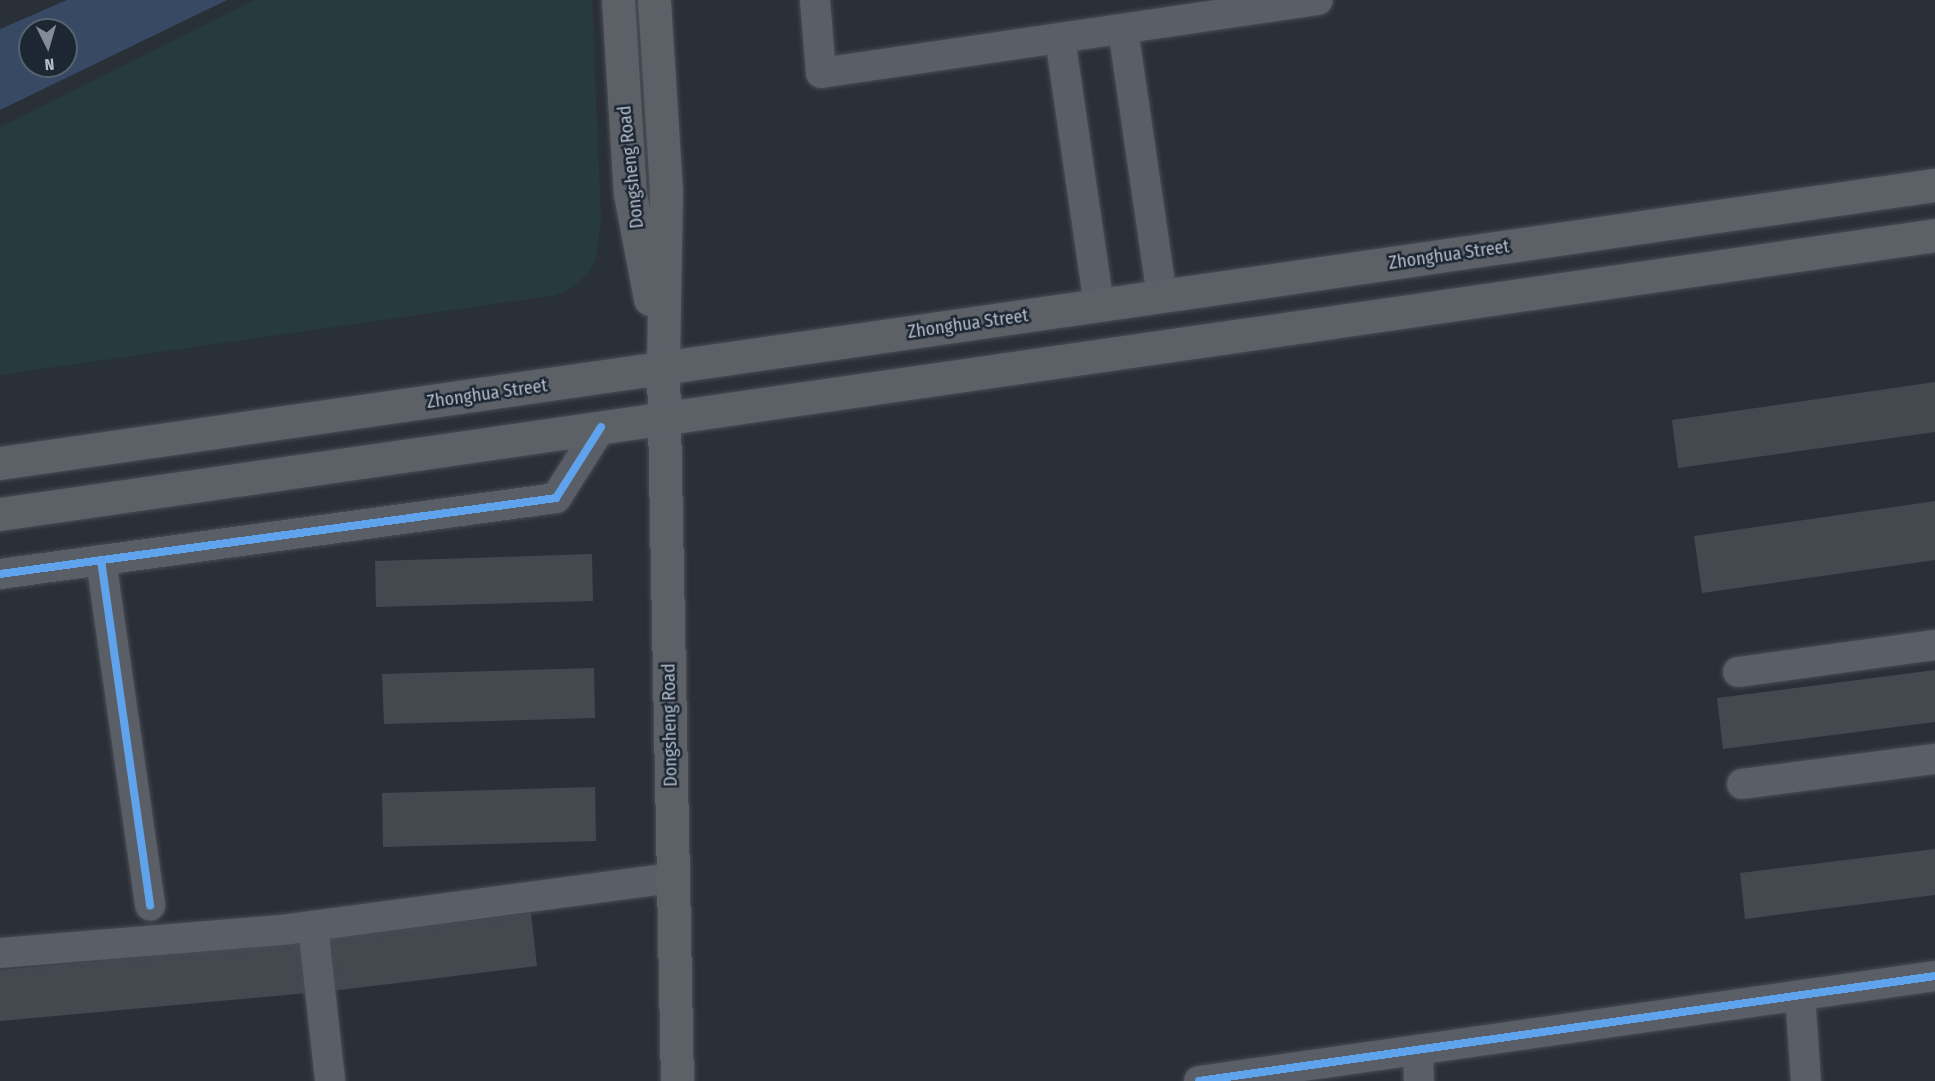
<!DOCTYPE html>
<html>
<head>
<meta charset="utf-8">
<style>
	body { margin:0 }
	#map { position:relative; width:1935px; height:1081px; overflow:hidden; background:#2a3038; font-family:"Fira Sans Condensed",sans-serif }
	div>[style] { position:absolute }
	.green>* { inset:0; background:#273a3e }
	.water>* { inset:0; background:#384963 }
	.building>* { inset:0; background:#444950 }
	.roads { filter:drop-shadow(0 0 2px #484c53) drop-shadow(0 0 2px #484c53) }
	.minor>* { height:30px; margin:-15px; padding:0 15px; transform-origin:15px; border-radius:15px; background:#5a5e66 }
	.major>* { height:33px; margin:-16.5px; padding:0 16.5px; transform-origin:16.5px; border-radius:16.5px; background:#5c6168 }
	.cycleway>* { height:8px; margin:-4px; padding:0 4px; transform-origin:4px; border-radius:4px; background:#60a3ed }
	span { translate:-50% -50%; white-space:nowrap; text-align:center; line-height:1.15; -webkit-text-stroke:5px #1d2633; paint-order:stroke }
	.street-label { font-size:18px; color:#b4bcc9 }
	.north { position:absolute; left:18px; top:18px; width:60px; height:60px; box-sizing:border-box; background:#1d2633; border:2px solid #59626f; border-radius:50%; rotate:175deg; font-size:16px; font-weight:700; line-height:24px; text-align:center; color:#b4bcc9 }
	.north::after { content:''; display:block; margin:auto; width:21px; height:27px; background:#848b96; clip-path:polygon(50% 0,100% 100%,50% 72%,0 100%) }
</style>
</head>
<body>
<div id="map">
	<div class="green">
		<i style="clip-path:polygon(254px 0,592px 0,601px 219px,596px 259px,589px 272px,574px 286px,557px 295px,0 375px,0 127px)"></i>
	</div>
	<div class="water">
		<i style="clip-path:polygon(evenodd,67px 0,227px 0,0 110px,0 29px,67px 0,30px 30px,66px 30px,66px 66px,30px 66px,30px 30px)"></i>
	</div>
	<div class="building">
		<i style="clip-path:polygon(1935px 382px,1935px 432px,1678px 468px,1672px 420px)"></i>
		<i style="clip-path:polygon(1935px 501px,1935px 560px,1702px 593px,1694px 536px)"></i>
		<i style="clip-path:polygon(592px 554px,593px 601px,376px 607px,375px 561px)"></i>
		<i style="clip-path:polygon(594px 668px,595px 718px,384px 724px,382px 674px)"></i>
		<i style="clip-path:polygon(1935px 670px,1935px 722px,1723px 749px,1717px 698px)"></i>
		<i style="clip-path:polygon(595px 787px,596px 841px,383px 847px,382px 793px)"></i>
		<i style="clip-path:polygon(1935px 849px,1935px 895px,1745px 919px,1740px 873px)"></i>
		<i style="clip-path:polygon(531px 913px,537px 966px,332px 991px,326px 939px)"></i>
		<i style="clip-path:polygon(303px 942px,308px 993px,0 1021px,0 970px)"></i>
	</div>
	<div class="roads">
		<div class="minor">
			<i style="left:815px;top:0;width:73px;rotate:85.3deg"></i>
			<i style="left:821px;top:73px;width:502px;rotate:-8.36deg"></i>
			<i style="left:1123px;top:29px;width:270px;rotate:81.7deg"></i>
			<i style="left:1060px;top:38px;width:270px;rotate:81.7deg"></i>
			<i style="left:101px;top:560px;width:349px;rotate:81.9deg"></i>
			<i style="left:0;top:574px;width:561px;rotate:-7.78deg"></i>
			<i style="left:556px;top:498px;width:84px;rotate:-57.6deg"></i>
			<i style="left:1738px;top:672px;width:199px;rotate:-7.8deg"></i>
			<i style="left:1742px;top:784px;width:195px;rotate:-7.4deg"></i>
			<i style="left:313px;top:926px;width:156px;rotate:83.7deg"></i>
			<i style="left:0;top:953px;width:291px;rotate:-4.7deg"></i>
			<i style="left:290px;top:929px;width:386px;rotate:-7.6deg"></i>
			<i style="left:1800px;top:995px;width:86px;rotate:86deg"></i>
			<i style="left:1418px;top:1053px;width:28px;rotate:88deg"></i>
			<i style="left:1199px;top:1081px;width:743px;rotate:-8.12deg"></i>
		</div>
		<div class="major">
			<i style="left:618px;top:0;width:194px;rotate:86.5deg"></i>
			<i style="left:630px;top:194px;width:107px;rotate:79.2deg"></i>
			<i style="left:654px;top:0;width:191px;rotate:86.4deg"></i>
			<i style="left:666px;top:191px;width:177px;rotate:91deg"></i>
			<i style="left:663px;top:368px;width:713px;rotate:88.88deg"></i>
			<i style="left:0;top:463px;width:1955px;rotate:-8.18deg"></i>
			<i style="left:0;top:514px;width:1955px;rotate:-8.2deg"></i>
		</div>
	</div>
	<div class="cycleway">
		<i style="left:101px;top:560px;width:349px;rotate:81.9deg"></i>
		<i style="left:0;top:574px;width:561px;rotate:-7.78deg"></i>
		<i style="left:556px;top:498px;width:84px;rotate:-57.6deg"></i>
		<i style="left:1199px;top:1081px;width:743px;rotate:-8.12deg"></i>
	</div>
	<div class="street-label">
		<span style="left:631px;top:167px;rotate:-96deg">Dongsheng Road</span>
		<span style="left:1449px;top:255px;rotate:-8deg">Zhonghua Street</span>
		<span style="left:968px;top:324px;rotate:-8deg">Zhonghua Street</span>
		<span style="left:487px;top:394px;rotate:-8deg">Zhonghua Street</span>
		<span style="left:670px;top:725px;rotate:-91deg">Dongsheng Road</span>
	</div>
	<div class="north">N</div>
</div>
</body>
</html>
